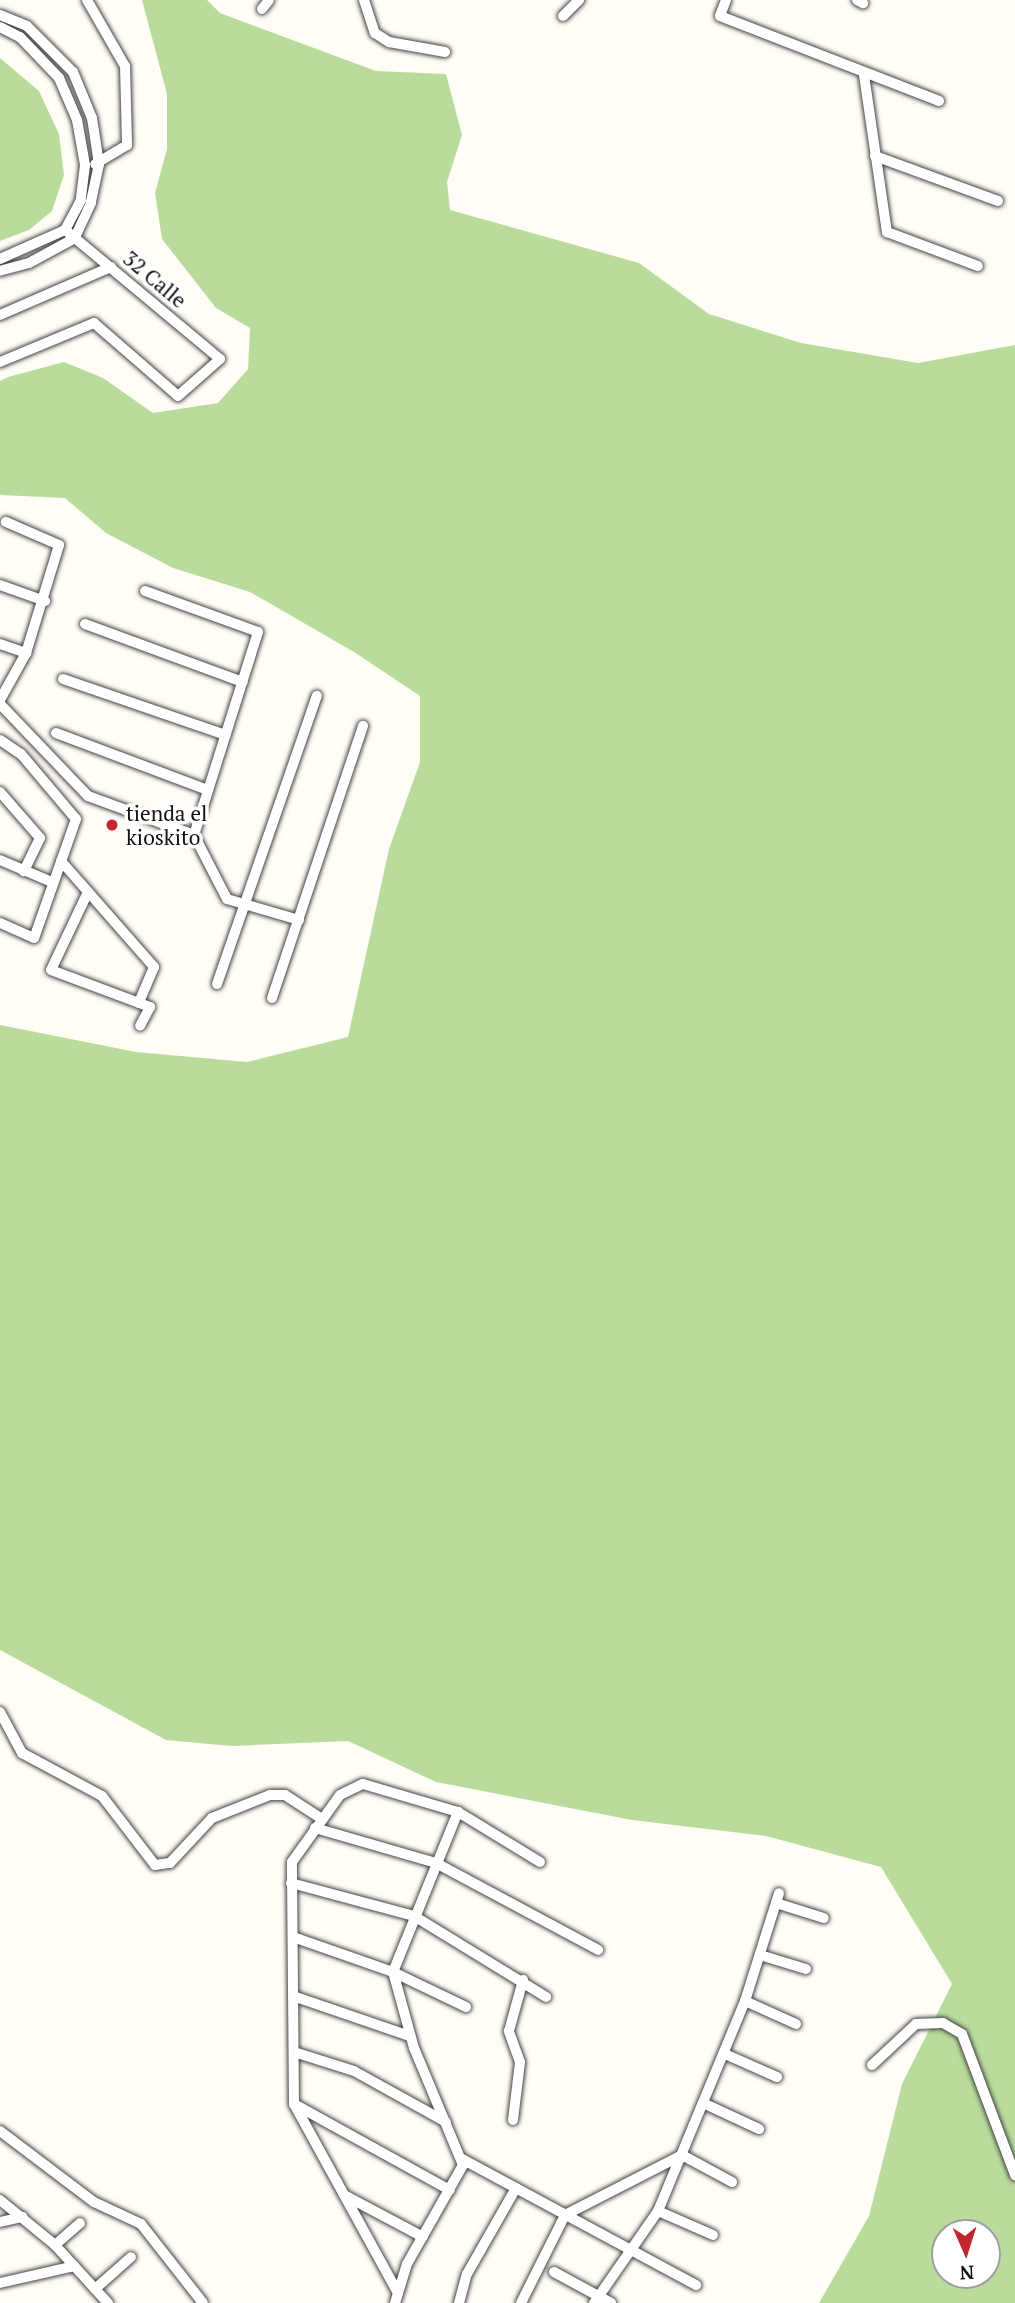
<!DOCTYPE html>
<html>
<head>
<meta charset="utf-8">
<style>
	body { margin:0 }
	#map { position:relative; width:1015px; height:2303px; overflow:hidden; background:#fffdf5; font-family:"PT Serif",serif }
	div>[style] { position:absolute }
	.forest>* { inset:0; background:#b9dc9c }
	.roads { filter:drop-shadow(0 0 2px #444) drop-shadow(0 0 2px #444) }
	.street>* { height:10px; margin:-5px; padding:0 5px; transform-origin:5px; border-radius:5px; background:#fff }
	.dots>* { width:19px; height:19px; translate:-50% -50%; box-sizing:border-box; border:4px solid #fff; border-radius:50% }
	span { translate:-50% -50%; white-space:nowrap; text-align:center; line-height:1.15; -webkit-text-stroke:7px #fff; paint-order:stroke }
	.street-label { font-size:21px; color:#111 }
	.poi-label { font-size:21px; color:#111 }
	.left { translate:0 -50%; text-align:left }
	.north { position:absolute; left:931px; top:2219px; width:70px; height:70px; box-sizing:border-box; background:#fff; border:2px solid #a0a0a0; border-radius:50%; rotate:177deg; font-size:19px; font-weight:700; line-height:28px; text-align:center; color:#111 }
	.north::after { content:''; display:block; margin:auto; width:24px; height:32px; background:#c4262e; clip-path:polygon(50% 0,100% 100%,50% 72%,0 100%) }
</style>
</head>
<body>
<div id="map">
	<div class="forest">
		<i style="clip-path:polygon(evenodd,142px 0,207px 0,220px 13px,376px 71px,446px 74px,462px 135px,447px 182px,450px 210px,639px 263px,709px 314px,801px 343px,918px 363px,1015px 345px,1015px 2303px,819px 2303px,869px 2216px,902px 2084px,952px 1984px,881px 1867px,766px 1836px,632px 1820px,436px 1782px,348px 1741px,231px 1746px,166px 1740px,0 1650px,0 1025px,136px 1052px,247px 1062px,348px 1037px,389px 849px,420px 762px,420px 696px,354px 652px,250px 592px,173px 568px,106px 533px,65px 498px,0 495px,0 381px,8px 377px,64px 362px,103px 378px,153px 413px,218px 403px,248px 369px,250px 328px,216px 308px,162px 239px,155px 193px,167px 149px,167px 94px,142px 0,945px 2233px,987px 2233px,987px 2275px,945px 2275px,945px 2233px)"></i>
		<i style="clip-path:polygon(0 58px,39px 91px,59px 134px,64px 175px,52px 211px,29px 230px,0 241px)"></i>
	</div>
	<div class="roads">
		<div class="street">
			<i style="left:87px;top:0;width:76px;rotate:60.1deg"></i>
			<i style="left:125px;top:66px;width:79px;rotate:88.5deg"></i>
			<i style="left:127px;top:145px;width:37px;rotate:149deg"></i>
			<i style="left:364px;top:0;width:35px;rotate:72deg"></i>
			<i style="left:375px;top:33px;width:17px;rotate:33deg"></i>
			<i style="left:389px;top:42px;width:57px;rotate:10.1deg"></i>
			<i style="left:726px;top:0;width:17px;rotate:111deg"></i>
			<i style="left:720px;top:16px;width:235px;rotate:21.2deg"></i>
			<i style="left:857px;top:0;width:7px;rotate:27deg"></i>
			<i style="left:262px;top:9px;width:11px;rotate:-52deg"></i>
			<i style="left:0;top:15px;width:29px;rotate:22deg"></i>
			<i style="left:27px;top:26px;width:65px;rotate:45deg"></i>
			<i style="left:73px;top:72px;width:50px;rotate:67.6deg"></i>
			<i style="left:92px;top:118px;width:47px;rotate:81.3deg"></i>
			<i style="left:99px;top:164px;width:40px;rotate:102deg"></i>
			<i style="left:91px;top:203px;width:38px;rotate:115deg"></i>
			<i style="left:75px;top:238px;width:52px;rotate:151.5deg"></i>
			<i style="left:29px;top:263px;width:30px;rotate:165deg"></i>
			<i style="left:563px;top:16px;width:23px;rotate:-45deg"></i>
			<i style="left:0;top:27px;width:22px;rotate:27deg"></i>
			<i style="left:20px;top:37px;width:57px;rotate:46.4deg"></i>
			<i style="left:59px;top:78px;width:46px;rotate:66.8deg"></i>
			<i style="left:77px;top:120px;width:46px;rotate:79.9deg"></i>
			<i style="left:85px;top:165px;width:35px;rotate:97deg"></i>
			<i style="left:81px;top:200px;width:34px;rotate:118deg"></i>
			<i style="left:65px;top:230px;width:71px;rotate:156deg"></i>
			<i style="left:864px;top:75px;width:159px;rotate:81.7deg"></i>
			<i style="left:887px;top:232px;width:97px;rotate:20.5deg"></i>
			<i style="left:875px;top:156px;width:131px;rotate:20.1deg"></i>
			<i style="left:0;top:315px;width:121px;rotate:-23.4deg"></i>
			<i style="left:0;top:362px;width:102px;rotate:-22.5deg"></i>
			<i style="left:94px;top:323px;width:111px;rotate:41deg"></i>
			<i style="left:178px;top:396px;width:56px;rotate:-41.4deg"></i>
			<i style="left:220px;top:359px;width:202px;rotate:-140.2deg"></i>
			<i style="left:0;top:585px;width:48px;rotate:19.6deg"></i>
			<i style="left:145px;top:591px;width:120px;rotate:19.9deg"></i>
			<i style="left:258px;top:632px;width:213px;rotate:107.5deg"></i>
			<i style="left:85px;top:624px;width:168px;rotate:20.2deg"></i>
			<i style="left:0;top:644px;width:28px;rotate:19deg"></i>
			<i style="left:63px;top:679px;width:172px;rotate:19deg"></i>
			<i style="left:0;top:700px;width:54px;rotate:-61deg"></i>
			<i style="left:26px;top:653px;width:113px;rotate:-73deg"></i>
			<i style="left:59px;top:545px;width:58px;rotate:-156.5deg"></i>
			<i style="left:0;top:704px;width:127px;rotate:46.3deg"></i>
			<i style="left:88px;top:796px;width:113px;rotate:20.2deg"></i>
			<i style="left:194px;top:835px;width:72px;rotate:62.7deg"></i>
			<i style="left:227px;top:899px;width:75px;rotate:16.3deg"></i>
			<i style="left:56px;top:733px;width:162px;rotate:20.6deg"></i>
			<i style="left:0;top:740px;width:25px;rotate:34deg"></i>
			<i style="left:21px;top:754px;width:85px;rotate:49.8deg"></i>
			<i style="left:76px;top:819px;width:126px;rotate:109.4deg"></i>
			<i style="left:34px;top:938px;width:37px;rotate:-156deg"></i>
			<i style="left:0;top:792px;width:61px;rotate:49deg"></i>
			<i style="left:40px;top:838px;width:37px;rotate:116deg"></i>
			<i style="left:0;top:860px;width:56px;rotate:22.9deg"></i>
			<i style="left:61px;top:861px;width:141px;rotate:48.7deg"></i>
			<i style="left:154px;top:967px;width:39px;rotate:113deg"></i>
			<i style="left:88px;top:892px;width:86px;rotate:115.4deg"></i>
			<i style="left:51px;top:970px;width:106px;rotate:20.5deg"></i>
			<i style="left:150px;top:1007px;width:21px;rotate:118deg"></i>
			<i style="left:217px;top:984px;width:305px;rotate:-70.9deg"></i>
			<i style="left:272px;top:998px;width:287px;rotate:-71.5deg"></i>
			<i style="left:0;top:1712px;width:47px;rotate:61.8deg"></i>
			<i style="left:22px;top:1753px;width:91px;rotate:28.3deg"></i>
			<i style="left:102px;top:1796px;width:87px;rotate:52.5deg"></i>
			<i style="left:155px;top:1865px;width:15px;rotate:-8deg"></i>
			<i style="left:170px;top:1863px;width:62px;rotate:-47deg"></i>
			<i style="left:212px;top:1818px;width:62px;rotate:-21.6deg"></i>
			<i style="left:270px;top:1795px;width:15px"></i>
			<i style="left:285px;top:1795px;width:44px;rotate:33deg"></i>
			<i style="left:315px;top:1828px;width:126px;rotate:16.1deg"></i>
			<i style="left:436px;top:1863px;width:184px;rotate:28.2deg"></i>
			<i style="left:291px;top:1883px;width:127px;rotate:15deg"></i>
			<i style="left:414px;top:1916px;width:155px;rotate:31.5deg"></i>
			<i style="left:776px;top:1903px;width:50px;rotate:17.4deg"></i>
			<i style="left:293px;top:1937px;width:106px;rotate:19.3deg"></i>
			<i style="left:393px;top:1972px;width:81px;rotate:25.6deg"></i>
			<i style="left:760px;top:1955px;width:48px;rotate:16.9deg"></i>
			<i style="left:293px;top:1996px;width:124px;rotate:18.9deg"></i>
			<i style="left:745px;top:2001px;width:56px;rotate:24.3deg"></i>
			<i style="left:294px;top:2052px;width:63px;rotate:17.6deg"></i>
			<i style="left:354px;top:2071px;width:105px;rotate:29deg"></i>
			<i style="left:725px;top:2054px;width:57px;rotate:23.9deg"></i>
			<i style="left:872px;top:2065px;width:60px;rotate:-43deg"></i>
			<i style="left:916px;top:2024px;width:27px;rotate:-2deg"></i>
			<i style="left:943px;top:2023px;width:22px;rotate:30deg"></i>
			<i style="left:962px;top:2034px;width:151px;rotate:69.4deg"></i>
			<i style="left:703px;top:2103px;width:62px;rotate:24.9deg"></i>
			<i style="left:294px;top:2104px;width:178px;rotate:28.9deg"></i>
			<i style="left:513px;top:2120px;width:58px;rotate:-83.1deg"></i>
			<i style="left:520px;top:2062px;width:33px;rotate:-110deg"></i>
			<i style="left:509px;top:2031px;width:53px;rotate:-74.6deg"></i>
			<i style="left:0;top:2131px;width:118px;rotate:37.1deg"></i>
			<i style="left:94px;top:2202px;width:52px;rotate:25.1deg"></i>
			<i style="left:141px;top:2224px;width:100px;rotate:51.9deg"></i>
			<i style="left:462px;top:2159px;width:266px;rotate:28.3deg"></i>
			<i style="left:344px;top:2195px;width:89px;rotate:28deg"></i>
			<i style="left:0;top:2200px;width:71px;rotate:39.3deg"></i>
			<i style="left:55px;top:2245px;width:79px;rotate:47.6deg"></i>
			<i style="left:658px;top:2211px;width:60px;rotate:23.6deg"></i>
			<i style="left:0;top:2222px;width:23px;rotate:-13deg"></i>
			<i style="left:55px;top:2245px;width:33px;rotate:-41deg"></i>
			<i style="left:554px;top:2272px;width:65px;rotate:28.5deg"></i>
			<i style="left:0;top:2283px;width:76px;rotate:-12.9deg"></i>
			<i style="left:95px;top:2289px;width:48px;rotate:-41.6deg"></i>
			<i style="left:398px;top:2293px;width:216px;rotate:-118.8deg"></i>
			<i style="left:294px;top:2104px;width:242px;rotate:-90.5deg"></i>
			<i style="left:292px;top:1862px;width:82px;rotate:-54.4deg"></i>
			<i style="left:340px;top:1795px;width:25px;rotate:-26deg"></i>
			<i style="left:363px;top:1784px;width:99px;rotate:16.4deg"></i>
			<i style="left:458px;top:1812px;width:96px;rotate:31.4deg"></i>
			<i style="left:395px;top:2303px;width:41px;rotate:-72.9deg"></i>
			<i style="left:407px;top:2264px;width:114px;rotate:-60.5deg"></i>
			<i style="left:463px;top:2165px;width:127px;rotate:-112.7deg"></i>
			<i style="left:414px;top:2048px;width:79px;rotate:-105.4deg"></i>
			<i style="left:393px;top:1972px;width:173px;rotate:-67.9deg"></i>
			<i style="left:459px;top:2303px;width:30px;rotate:-75deg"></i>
			<i style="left:467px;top:2274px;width:99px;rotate:-60.3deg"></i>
			<i style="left:521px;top:2303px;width:98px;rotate:-63.4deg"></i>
			<i style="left:565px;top:2215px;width:131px;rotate:-27.1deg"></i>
			<i style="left:682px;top:2155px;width:57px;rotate:28.4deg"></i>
			<i style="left:594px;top:2303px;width:112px;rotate:-55.2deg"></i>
			<i style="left:658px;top:2211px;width:227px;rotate:-67.5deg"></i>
			<i style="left:745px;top:2001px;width:113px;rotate:-72.5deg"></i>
		</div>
	</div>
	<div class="dots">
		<i style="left:112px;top:825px;background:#c4262e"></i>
	</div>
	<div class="street-label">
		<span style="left:155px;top:279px;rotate:40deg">32 Calle</span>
	</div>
	<div class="poi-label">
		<span class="left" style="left:126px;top:825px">tienda el<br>kioskito</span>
	</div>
	<div class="north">N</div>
</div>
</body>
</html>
